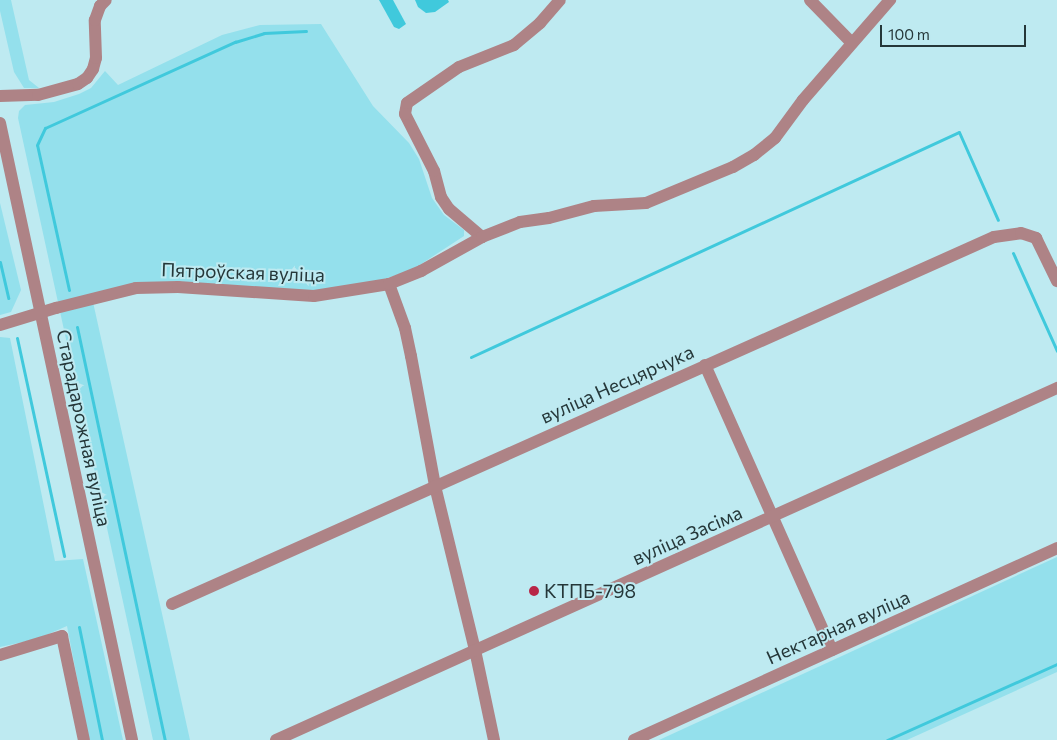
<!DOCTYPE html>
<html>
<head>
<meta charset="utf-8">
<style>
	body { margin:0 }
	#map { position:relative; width:1057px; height:740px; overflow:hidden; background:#beeaf1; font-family:Commissioner,sans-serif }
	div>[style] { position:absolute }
	.green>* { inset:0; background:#94e0ec }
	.water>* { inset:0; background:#40c9dc }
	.stream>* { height:3px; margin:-1.5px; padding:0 1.5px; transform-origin:1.5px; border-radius:1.5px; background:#40c9dc }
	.minor>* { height:12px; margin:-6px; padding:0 6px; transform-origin:6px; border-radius:6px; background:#ae8386 }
	.dots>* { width:14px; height:14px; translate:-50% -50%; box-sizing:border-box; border:2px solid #beeaf1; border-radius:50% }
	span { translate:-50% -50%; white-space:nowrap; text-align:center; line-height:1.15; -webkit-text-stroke:4px #beeaf1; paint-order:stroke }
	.street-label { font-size:19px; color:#253739 }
	.poi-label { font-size:19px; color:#253739 }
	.left { translate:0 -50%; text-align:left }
	.scale { position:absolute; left:880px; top:25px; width:146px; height:22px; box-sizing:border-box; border:2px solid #253739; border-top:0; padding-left:6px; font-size:15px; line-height:18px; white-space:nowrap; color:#253739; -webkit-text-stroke:4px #beeaf1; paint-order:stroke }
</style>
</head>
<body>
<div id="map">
	<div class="green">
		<i style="clip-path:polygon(0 0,11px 0,29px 80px,39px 88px,24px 88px,14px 72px,0 11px)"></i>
		<i style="clip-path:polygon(321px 24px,373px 106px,409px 143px,419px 159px,432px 198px,444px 215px,464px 230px,464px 236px,412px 270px,366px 285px,319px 292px,91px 293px,190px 740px,153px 740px,18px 118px,19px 111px,25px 105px,54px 102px,79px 94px,91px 88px,105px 71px,118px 85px,222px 35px,260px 25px)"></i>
		<i style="clip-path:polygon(0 203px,21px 290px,11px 312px,0 315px)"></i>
		<i style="clip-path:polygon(0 337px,10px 338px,55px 561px,83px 559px,123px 740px,89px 740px,67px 626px,37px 639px,0 647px)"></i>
		<i style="clip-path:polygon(1057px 557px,1057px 672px,907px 740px,659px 740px)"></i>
	</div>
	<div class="water">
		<i style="clip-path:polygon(379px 0,393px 0,406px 24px,399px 29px,394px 27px)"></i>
		<i style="clip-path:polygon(415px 0,448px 0,449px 2px,435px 12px,426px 13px,418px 7px)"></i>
	</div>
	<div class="stream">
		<i style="left:1013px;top:253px;width:107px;rotate:65.8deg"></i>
		<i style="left:0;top:262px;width:37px;rotate:77deg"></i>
		<i style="left:69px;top:290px;width:148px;rotate:-102.4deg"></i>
		<i style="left:37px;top:145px;width:19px;rotate:-65deg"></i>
		<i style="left:45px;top:128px;width:209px;rotate:-24.4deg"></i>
		<i style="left:235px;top:42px;width:30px;rotate:-17deg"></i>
		<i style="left:264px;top:33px;width:42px;rotate:-2.7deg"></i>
		<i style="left:77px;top:327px;width:422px;rotate:78deg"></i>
		<i style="left:17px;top:338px;width:223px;rotate:77.8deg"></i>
		<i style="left:471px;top:357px;width:537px;rotate:-24.75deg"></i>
		<i style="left:959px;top:132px;width:96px;rotate:66.1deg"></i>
		<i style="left:79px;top:627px;width:115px;rotate:78.5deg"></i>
		<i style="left:887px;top:740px;width:186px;rotate:-24.1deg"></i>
	</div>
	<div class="minor">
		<i style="left:810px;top:0;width:60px;rotate:45.7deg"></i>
		<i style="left:0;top:96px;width:38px;rotate:-2deg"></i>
		<i style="left:38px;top:95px;width:41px;rotate:-15.4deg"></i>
		<i style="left:78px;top:84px;width:11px;rotate:-34deg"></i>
		<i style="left:87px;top:78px;width:11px;rotate:-56deg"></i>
		<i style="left:93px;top:69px;width:11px;rotate:-75deg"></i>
		<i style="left:96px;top:58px;width:38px;rotate:-92deg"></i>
		<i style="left:95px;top:20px;width:15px;rotate:-70deg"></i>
		<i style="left:100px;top:6px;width:8px;rotate:-45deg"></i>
		<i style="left:0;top:123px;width:631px;rotate:77.92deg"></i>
		<i style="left:482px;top:237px;width:43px;rotate:-139.7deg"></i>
		<i style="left:449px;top:209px;width:14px;rotate:-124deg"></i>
		<i style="left:441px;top:197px;width:27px;rotate:-105deg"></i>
		<i style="left:434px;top:171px;width:64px;rotate:-117deg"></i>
		<i style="left:405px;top:114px;width:11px;rotate:-80deg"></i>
		<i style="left:407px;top:103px;width:63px;rotate:-34.7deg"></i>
		<i style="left:459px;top:67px;width:59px;rotate:-21.8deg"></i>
		<i style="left:514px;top:45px;width:34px;rotate:-40deg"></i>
		<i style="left:540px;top:23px;width:30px;rotate:-49deg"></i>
		<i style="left:389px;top:284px;width:47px;rotate:70deg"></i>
		<i style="left:405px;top:328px;width:29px;rotate:78deg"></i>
		<i style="left:411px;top:356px;width:132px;rotate:79.5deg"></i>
		<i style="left:435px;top:486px;width:169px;rotate:76.3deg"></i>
		<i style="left:475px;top:650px;width:92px;rotate:78.1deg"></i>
		<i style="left:0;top:325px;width:59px;rotate:-16.9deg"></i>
		<i style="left:56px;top:308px;width:82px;rotate:-14deg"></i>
		<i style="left:136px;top:288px;width:42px;rotate:-1.4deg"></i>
		<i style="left:178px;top:287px;width:136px;rotate:3.8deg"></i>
		<i style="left:314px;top:296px;width:76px;rotate:-9.1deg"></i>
		<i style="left:389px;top:284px;width:35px;rotate:-22deg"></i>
		<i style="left:421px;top:271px;width:70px;rotate:-29.1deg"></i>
		<i style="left:482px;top:237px;width:41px;rotate:-21.5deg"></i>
		<i style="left:520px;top:222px;width:29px;rotate:-8deg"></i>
		<i style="left:549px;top:218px;width:47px;rotate:-14.9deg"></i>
		<i style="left:594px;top:206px;width:52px;rotate:-3.3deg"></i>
		<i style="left:646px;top:203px;width:94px;rotate:-22.5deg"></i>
		<i style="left:733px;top:167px;width:24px;rotate:-30deg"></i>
		<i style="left:754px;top:155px;width:27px;rotate:-39deg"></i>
		<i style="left:775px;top:138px;width:47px;rotate:-53.6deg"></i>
		<i style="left:803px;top:100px;width:133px;rotate:-49deg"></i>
		<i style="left:705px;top:365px;width:312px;rotate:66deg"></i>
		<i style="left:172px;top:604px;width:900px;rotate:-24.06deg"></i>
		<i style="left:994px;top:237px;width:27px;rotate:-8deg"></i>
		<i style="left:1021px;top:233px;width:16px;rotate:18deg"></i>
		<i style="left:1036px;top:238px;width:48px;rotate:64deg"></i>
		<i style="left:0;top:655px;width:65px;rotate:-17deg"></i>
		<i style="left:62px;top:636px;width:106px;rotate:78.1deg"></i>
		<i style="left:276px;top:740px;width:857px;rotate:-24.26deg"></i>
		<i style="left:634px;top:740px;width:465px;rotate:-24.4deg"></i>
	</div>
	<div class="dots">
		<i style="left:534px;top:591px;background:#b82647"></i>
	</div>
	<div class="street-label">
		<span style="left:243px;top:272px;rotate:2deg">Пятроўская вуліца</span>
		<span style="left:617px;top:384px;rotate:-24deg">вуліца Несцярчука</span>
		<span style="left:84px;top:428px;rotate:78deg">Старадарожная вуліца</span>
		<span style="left:687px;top:535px;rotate:-24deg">вуліца Засіма</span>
		<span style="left:838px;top:627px;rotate:-24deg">Нектарная вуліца</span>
	</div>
	<div class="poi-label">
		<span class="left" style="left:544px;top:591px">КТПБ-798</span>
	</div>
	<div class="scale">100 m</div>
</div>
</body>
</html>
